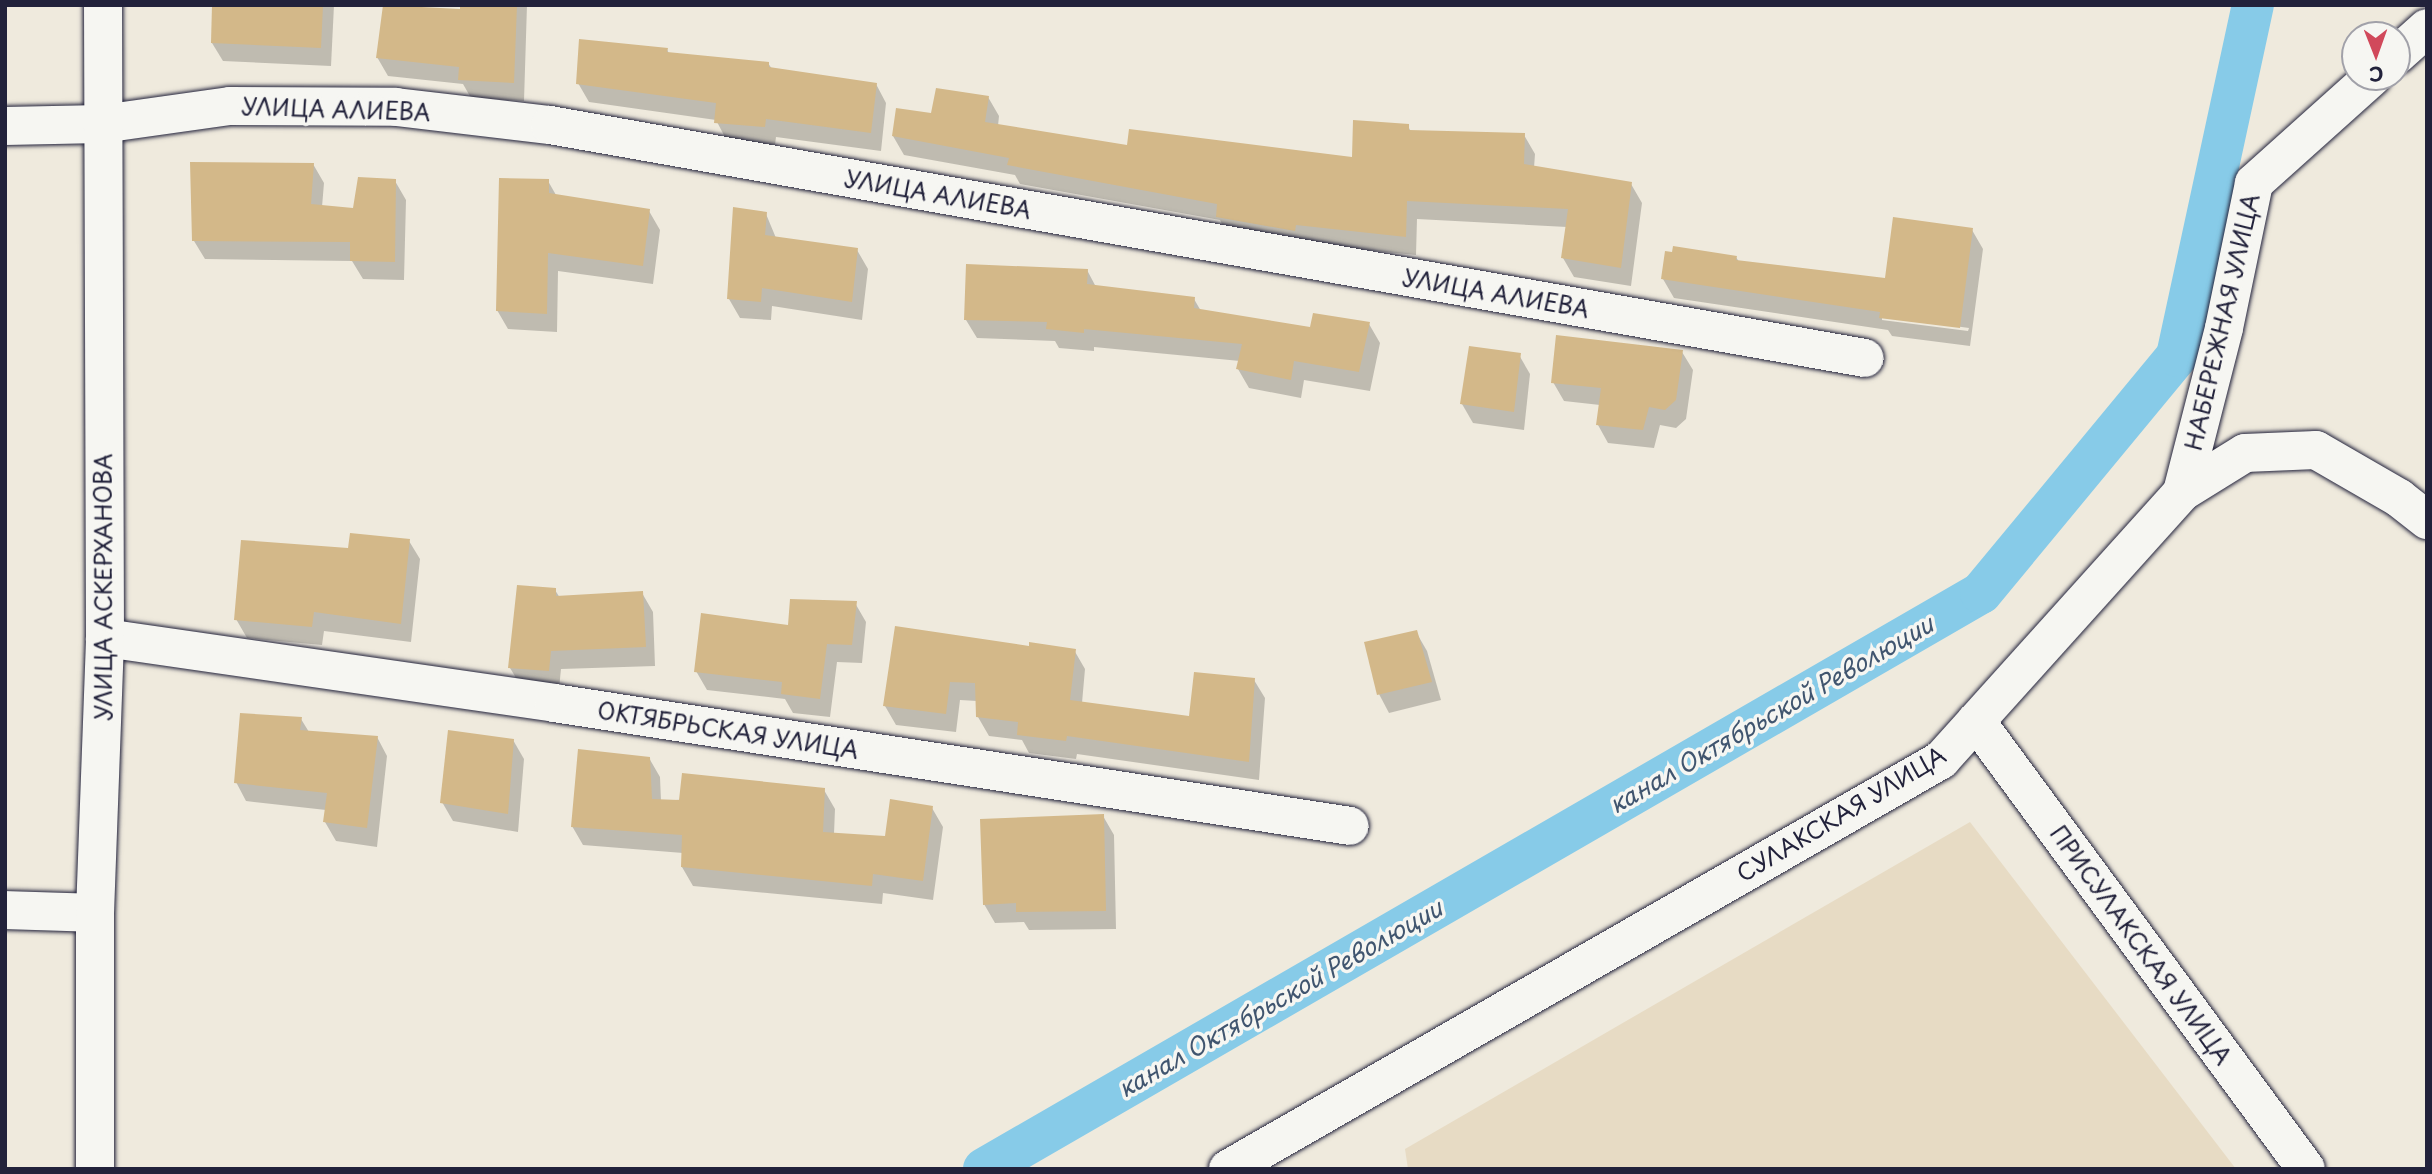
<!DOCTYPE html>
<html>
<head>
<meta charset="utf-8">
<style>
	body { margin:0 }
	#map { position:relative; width:2432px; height:1174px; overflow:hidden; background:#efeadd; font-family:"Playpen Sans",sans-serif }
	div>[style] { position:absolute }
	.built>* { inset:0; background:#e7dbc4 }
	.shadow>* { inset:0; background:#0003 }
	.canal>* { height:42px; margin:-21px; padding:0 21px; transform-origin:21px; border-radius:21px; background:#87cbe8 }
	.building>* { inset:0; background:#d3b889 }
	.roads { filter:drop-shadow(0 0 2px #22223b) drop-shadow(0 0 2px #22223b) }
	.minor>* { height:38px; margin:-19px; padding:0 19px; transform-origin:19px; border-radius:19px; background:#f6f6f2 }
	span { translate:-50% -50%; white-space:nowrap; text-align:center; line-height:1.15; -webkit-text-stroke:7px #f6f6f2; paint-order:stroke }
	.street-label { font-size:23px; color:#22223b }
	.water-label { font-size:24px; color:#40556f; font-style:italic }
	.frame { position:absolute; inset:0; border:7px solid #22223b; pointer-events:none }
	.north { position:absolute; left:2341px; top:21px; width:70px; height:70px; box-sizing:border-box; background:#f6f6f2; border:2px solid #a1a1a9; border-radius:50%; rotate:179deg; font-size:19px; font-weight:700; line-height:28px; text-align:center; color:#22223b }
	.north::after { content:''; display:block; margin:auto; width:24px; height:32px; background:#d1495b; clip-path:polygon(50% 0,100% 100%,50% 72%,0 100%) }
</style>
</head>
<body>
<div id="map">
	<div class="built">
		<i style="clip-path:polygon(1970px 822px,2236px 1169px,1408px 1169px,1405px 1149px)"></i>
	</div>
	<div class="shadow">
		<i style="clip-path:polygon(213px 5px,334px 5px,331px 66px,223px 61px,212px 43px)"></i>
		<i style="clip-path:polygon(385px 5px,462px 11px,462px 5px,527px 5px,524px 101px,471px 98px,463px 84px,388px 76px,377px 57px)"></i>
		<i style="clip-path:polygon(667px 49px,669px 54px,768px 63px,772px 69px,876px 84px,886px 103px,881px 151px,776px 137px,775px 145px,727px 141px,716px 120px,589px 102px,578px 83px)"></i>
		<i style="clip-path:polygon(988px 97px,999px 116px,998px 126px,1129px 147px,1354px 159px,1408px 126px,1411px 132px,1524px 135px,1535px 154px,1534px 168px,1631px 184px,1642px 203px,1631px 286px,1574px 277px,1563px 258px,1567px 227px,1417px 219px,1416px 255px,1228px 236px,1220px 220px,1020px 184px,1015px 175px,904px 155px,893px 136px,932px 115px)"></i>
		<i style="clip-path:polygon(313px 164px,324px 183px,322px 207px,355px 210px,395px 181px,406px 200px,404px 280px,363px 279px,352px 261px,205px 259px,194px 241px)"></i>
		<i style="clip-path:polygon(548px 181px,556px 195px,649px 211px,660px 230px,653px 284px,558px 271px,557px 332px,508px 329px,497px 310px)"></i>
		<i style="clip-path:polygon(766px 214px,776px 238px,857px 250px,868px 269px,862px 320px,772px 306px,771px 320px,740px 318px,729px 299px)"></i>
		<i style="clip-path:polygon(evenodd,1972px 230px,1983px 249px,1970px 346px,1892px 336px,1888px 330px,1674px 298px,1663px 279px,1736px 257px,1739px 262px,1886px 280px,1972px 230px,1882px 316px,1969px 328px,1968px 331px,1882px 320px,1882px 316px)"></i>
		<i style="clip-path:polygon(1087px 270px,1096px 287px,1194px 299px,1201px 311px,1312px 328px,1369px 324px,1380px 343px,1370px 391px,1304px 380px,1301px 398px,1249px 388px,1238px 369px,1240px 361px,1094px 347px,1094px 351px,1059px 348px,1055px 341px,977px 338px,966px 320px)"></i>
		<i style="clip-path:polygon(1682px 352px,1693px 370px,1686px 419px,1676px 428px,1660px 425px,1654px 448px,1608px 443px,1598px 425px,1600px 405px,1564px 401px,1553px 382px)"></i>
		<i style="clip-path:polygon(1519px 355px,1530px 374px,1524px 430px,1473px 423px,1462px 404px)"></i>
		<i style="clip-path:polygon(409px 541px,420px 559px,411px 642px,324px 631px,322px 645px,247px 638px,236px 619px,349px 550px)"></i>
		<i style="clip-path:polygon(555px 590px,560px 598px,642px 593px,653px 612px,655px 666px,561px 669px,559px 689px,521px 686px,510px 668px)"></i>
		<i style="clip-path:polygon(855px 603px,866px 622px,862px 663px,837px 662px,830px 717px,793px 713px,785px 699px,707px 690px,696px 671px,789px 627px)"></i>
		<i style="clip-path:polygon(1416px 632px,1427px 651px,1441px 700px,1389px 713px,1379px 694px)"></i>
		<i style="clip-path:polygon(1030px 648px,1074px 650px,1085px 669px,1082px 703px,1191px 718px,1254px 680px,1265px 698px,1259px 780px,1077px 754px,1076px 759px,1029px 753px,1022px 740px,989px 736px,978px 717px,977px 701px,960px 700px,956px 732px,896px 725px,885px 706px)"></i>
		<i style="clip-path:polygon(301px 719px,309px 732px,377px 737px,387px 756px,377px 847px,336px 841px,325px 822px,326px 810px,246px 801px,236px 782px)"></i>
		<i style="clip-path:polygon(513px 740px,524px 759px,518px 832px,453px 821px,442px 802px)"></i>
		<i style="clip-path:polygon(649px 758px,660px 777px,661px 801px,824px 790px,835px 809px,834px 834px,887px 838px,932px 808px,943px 827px,933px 900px,883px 893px,882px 904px,693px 886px,682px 867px,683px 853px,583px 845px,572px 826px)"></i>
		<i style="clip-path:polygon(1103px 816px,1114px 835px,1116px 929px,1029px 930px,1024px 922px,995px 923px,984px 904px)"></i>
	</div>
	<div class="canal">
		<i style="left:984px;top:1169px;width:1151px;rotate:-30.02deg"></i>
		<i style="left:1981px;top:593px;width:308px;rotate:-50.4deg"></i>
		<i style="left:2177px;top:356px;width:359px;rotate:-77.8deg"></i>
	</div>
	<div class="building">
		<i style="clip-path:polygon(212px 5px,323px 5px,321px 48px,211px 43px)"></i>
		<i style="clip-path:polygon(383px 5px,460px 9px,460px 5px,517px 5px,514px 83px,458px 80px,459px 67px,376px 58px)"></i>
		<i style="clip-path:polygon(579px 39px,668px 48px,667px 52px,769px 62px,769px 67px,877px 83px,871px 133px,766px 119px,765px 127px,714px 123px,716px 103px,576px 84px)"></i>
		<i style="clip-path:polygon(936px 88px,989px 96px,985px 122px,1127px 145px,1129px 129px,1352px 157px,1353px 120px,1409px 124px,1409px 130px,1525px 133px,1524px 164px,1632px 182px,1621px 268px,1561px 258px,1568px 209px,1407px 201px,1406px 237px,1296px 225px,1295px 231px,1216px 217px,1217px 204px,1007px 165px,1009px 158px,892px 136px,896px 108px,931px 113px)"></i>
		<i style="clip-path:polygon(190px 162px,314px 163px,311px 204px,353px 208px,358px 177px,396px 179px,395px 262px,350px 261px,350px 242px,192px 241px)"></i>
		<i style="clip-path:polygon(499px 178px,549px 179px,549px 193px,650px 209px,643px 266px,548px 253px,547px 314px,496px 311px)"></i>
		<i style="clip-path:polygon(733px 207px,767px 212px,765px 235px,858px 248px,852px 302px,762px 288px,761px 302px,727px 299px)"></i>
		<i style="clip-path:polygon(1893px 217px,1973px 228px,1960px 328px,1879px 318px,1880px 312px,1661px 279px,1665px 251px,1672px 252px,1673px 246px,1737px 256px,1736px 260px,1885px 278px)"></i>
		<i style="clip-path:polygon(966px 264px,1088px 269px,1087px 284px,1195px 297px,1194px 308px,1310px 327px,1313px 313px,1370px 322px,1359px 372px,1294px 361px,1291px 380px,1236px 369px,1242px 344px,1084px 329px,1084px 333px,1046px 329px,1047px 322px,964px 320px)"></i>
		<i style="clip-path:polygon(1556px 335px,1683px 350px,1676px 400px,1665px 410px,1649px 407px,1643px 430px,1596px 425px,1601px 388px,1551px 383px)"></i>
		<i style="clip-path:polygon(1469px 346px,1521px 353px,1514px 412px,1460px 404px)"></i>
		<i style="clip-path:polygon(350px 533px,410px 539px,401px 624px,314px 612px,312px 627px,234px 620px,241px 540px,348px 548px)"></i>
		<i style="clip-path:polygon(517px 585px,556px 588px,556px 596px,643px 591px,646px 647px,551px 651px,549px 671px,508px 668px)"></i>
		<i style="clip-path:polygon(790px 599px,857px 601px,852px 645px,827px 644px,820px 699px,781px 694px,782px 682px,694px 672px,701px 613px,788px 625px)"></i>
		<i style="clip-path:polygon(895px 626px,1029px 646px,1029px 642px,1076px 649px,1070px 700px,1189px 716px,1194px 672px,1255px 678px,1249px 762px,1067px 736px,1066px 741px,1017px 735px,1018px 722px,976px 717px,975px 683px,950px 682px,946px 714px,883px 706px)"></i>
		<i style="clip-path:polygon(1417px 630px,1432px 682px,1377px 695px,1364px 642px)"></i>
		<i style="clip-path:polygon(240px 713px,302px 717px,300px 730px,378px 736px,367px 828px,323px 822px,327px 793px,234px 783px)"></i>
		<i style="clip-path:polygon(448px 730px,514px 739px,508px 814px,440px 803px)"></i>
		<i style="clip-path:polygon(578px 749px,650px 757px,652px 799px,679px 800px,682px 773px,825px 788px,823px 832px,885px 836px,890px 799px,933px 806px,923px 881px,873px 874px,872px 886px,681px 867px,682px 835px,571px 827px)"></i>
		<i style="clip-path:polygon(1104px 814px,1106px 911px,1016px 912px,1016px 903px,983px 905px,980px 819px)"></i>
	</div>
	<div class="roads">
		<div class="minor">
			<i style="left:2397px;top:55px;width:40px;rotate:-42deg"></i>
			<i style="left:5px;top:126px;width:97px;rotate:-1.2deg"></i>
			<i style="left:102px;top:124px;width:129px;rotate:-8deg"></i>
			<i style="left:230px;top:106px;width:166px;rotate:0.3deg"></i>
			<i style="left:396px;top:107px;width:155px;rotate:6.7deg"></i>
			<i style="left:550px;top:125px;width:1335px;rotate:10.05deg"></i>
			<i style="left:2182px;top:492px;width:169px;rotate:-75.6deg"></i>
			<i style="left:2224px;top:328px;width:148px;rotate:-78.3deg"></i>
			<i style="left:2254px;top:183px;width:159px;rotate:-41.9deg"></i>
			<i style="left:105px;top:638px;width:454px;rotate:8.2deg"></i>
			<i style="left:554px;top:703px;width:805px;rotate:8.78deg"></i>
			<i style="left:1976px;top:721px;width:556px;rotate:53.62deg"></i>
			<i style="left:5px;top:910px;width:90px;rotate:1.9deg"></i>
			<i style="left:95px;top:1169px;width:256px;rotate:-90deg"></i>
			<i style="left:95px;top:913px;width:275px;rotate:-87.9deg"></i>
			<i style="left:105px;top:638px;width:633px;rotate:-90.18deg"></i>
			<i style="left:1228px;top:1169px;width:822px;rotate:-29.84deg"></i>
			<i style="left:1941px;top:760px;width:360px;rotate:-48deg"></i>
			<i style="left:2182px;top:492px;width:74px;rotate:-31.8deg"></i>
			<i style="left:2245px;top:453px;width:71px;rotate:-2.4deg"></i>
			<i style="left:2316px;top:450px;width:96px;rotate:30deg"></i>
			<i style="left:2399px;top:498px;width:36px;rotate:38deg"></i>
		</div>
	</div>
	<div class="street-label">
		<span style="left:336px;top:109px;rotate:2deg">УЛИЦА АЛИЕВА</span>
		<span style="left:938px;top:194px;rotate:10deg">УЛИЦА АЛИЕВА</span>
		<span style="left:1496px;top:293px;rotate:10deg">УЛИЦА АЛИЕВА</span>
		<span style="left:2222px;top:322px;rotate:-77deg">НАБЕРЕЖНАЯ УЛИЦА</span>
		<span style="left:103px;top:587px;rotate:-90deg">УЛИЦА АСКЕРХАНОВА</span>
		<span style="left:728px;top:730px;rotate:9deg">ОКТЯБРЬСКАЯ УЛИЦА</span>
		<span style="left:1841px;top:814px;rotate:-31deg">СУЛАКСКАЯ УЛИЦА</span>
		<span style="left:2141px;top:945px;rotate:54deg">ПРИСУЛАКСКАЯ УЛИЦА</span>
	</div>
	<div class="water-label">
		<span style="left:1771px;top:714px;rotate:-30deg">канал Октябрьской Революции</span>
		<span style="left:1280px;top:998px;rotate:-30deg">канал Октябрьской Революции</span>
	</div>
	<div class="frame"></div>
	<div class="north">С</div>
</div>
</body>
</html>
